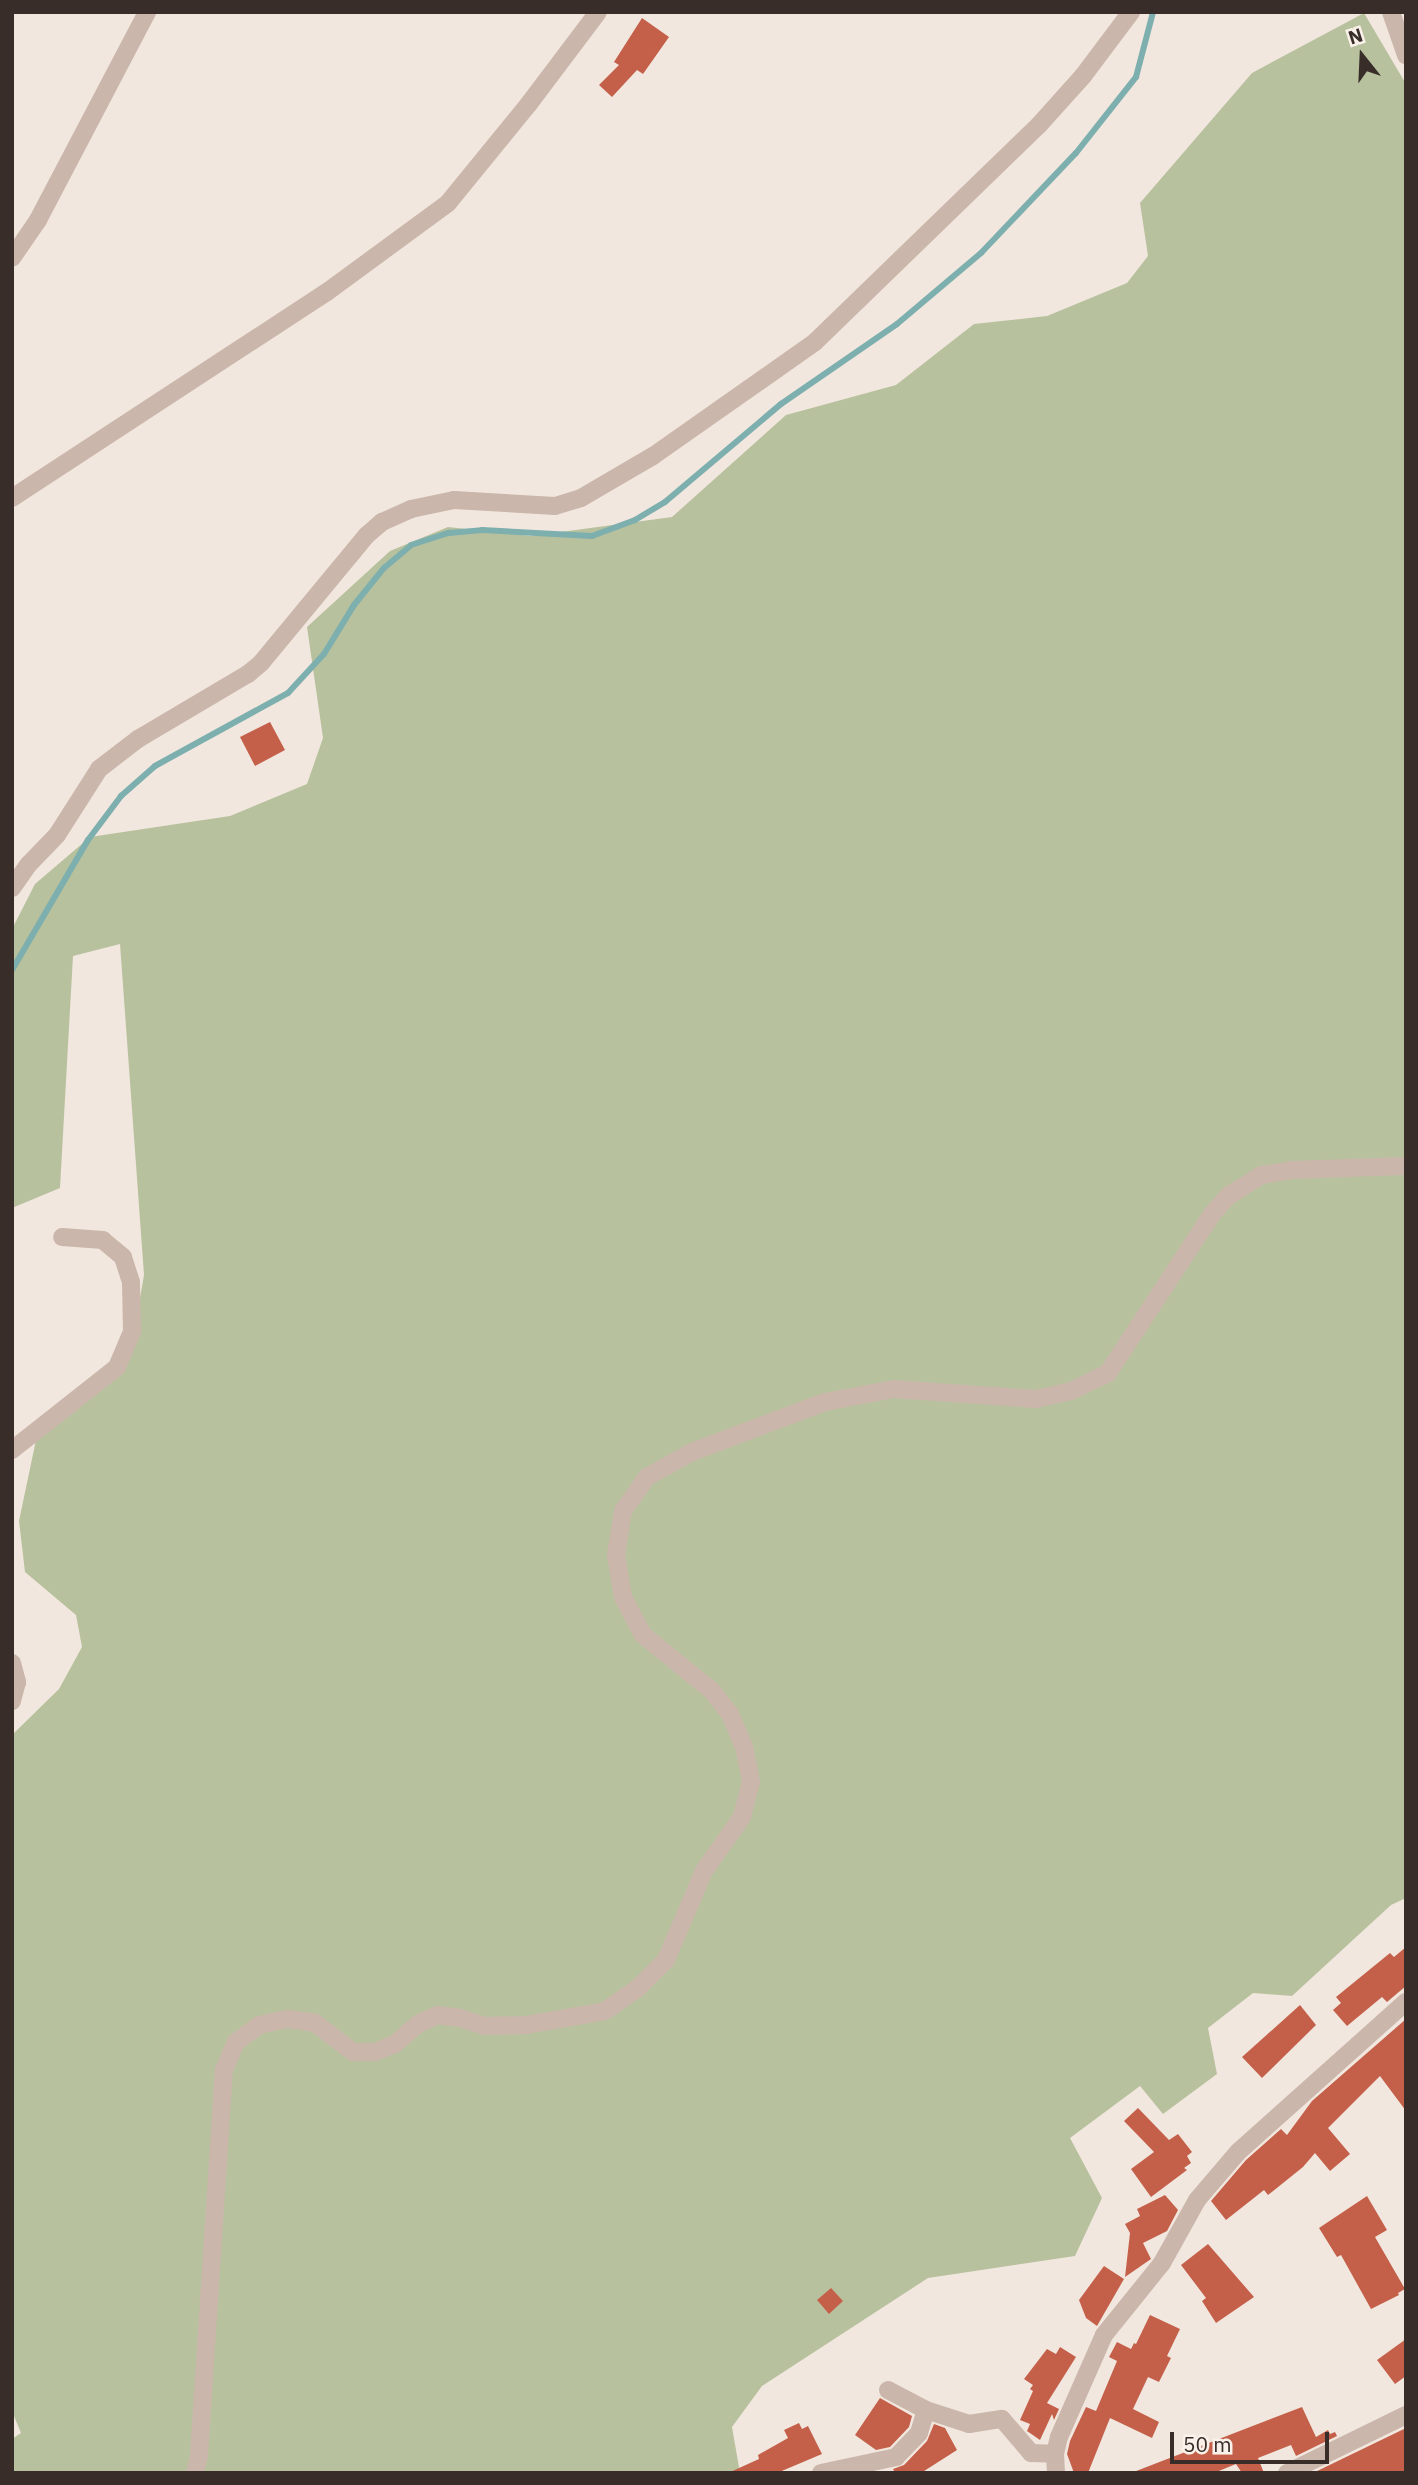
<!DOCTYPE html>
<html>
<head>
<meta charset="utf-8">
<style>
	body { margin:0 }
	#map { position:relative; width:1418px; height:2485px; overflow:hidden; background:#f2e7de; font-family:"IBM Plex Sans",sans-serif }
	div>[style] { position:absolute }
	.green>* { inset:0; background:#b8c19e }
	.stream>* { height:6px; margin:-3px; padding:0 3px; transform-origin:3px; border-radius:3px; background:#7dafae }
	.building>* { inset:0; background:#c4604a }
	.minor>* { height:18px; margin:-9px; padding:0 9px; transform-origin:9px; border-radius:9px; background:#cab6aa }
	.tertiary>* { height:18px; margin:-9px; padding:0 9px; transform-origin:9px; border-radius:9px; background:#cab6aa }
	span { translate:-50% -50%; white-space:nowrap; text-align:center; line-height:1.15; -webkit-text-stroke:5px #faf2ea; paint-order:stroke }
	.frame { position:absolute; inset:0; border:14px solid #382d29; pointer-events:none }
	.north { position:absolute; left:1327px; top:21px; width:70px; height:70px; -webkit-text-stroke:5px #faf2ea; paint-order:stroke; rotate:342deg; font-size:19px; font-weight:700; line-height:28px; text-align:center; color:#382d29 }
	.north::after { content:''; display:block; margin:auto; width:24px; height:32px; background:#382d29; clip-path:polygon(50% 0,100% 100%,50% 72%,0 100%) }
	.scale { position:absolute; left:1170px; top:2432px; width:159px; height:32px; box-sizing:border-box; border:4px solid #382d29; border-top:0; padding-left:9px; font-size:21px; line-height:24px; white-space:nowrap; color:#382d29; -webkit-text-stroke:5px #faf2ea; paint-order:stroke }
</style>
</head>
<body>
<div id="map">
	<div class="green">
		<i style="clip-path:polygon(1364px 13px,1406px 84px,1406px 1898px,1391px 1905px,1292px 1996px,1253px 1993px,1208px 2028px,1217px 2074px,1163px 2114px,1140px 2086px,1070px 2138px,1102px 2198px,1075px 2256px,928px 2278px,762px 2386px,732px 2427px,740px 2473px,12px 2473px,12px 2439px,21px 2433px,12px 2411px,12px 1735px,59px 1689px,82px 1647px,76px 1615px,25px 1572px,19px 1521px,41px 1416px,101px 1389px,131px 1350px,144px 1275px,120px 944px,73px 956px,60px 1188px,12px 1208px,12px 929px,35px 884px,90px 837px,230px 816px,307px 784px,323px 738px,307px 627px,390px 551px,448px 527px,531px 536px,672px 517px,786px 415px,896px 385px,974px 324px,1047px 316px,1127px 283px,1148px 256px,1140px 203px,1252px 73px)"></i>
	</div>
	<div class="stream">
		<i style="left:12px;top:970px;width:151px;rotate:-59.7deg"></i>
		<i style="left:88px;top:840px;width:55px;rotate:-53.1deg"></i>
		<i style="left:121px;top:796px;width:45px;rotate:-41.4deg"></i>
		<i style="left:155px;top:766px;width:152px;rotate:-28.8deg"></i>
		<i style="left:288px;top:693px;width:53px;rotate:-47.3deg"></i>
		<i style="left:324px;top:654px;width:57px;rotate:-58.5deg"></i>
		<i style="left:354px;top:605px;width:48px;rotate:-51deg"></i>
		<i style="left:384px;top:568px;width:35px;rotate:-40deg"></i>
		<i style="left:411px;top:545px;width:40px;rotate:-18deg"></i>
		<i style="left:449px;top:533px;width:33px;rotate:-5deg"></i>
		<i style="left:482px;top:530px;width:110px;rotate:3.1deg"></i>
		<i style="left:592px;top:536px;width:46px;rotate:-20.4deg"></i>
		<i style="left:635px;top:520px;width:35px;rotate:-31deg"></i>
		<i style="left:665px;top:502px;width:152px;rotate:-40.2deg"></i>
		<i style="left:781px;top:404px;width:141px;rotate:-34.6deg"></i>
		<i style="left:897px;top:324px;width:110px;rotate:-40.2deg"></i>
		<i style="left:981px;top:253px;width:138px;rotate:-46.5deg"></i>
		<i style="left:1076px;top:153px;width:97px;rotate:-51.7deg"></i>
		<i style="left:1136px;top:77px;width:67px;rotate:-75.3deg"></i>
	</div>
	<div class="building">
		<i style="clip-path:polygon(642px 18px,669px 37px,643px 74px,637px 70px,612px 97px,599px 85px,619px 65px,614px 62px)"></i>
		<i style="clip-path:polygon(270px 722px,285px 750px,255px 766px,240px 737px)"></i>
		<i style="clip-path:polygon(1406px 1947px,1406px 1986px,1387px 2002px,1382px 1997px,1347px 2026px,1333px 2010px,1341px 2003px,1336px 1997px,1390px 1953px,1394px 1957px)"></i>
		<i style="clip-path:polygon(1300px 2005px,1316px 2025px,1262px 2078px,1242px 2057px)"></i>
		<i style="clip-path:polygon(1406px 2019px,1406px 2111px,1380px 2076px,1328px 2128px,1350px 2154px,1330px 2171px,1315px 2153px,1303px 2167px,1268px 2195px,1264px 2190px,1226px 2220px,1211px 2201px,1246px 2160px,1281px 2129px,1287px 2135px,1312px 2101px)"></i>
		<i style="clip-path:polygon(1138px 2108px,1169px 2140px,1178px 2134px,1192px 2152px,1187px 2156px,1191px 2163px,1184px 2168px,1187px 2170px,1151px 2197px,1131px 2169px,1154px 2152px,1124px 2121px)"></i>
		<i style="clip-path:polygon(1165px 2195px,1178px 2210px,1167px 2231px,1143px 2243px,1151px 2259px,1125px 2277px,1130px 2233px,1125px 2224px,1140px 2216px,1137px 2209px)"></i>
		<i style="clip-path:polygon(1367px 2196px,1387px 2230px,1375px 2237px,1405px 2289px,1398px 2293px,1399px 2295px,1371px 2309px,1341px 2255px,1337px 2257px,1319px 2228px)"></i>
		<i style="clip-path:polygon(1208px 2244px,1254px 2297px,1216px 2323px,1202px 2301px,1206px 2298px,1181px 2265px)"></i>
		<i style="clip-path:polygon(1104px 2266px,1124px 2279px,1097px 2326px,1086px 2318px,1079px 2300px)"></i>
		<i style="clip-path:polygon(831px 2288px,843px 2301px,829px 2314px,817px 2300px)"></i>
		<i style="clip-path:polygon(1150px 2315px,1180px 2329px,1167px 2356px,1171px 2358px,1159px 2382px,1148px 2377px,1133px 2409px,1159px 2422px,1152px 2438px,1110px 2418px,1088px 2473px,1074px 2473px,1067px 2454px,1070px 2441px,1086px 2407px,1096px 2411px,1117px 2361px,1109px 2357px,1117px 2342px,1131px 2349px,1134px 2343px,1136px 2344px)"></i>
		<i style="clip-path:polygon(1406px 2339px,1406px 2376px,1395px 2384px,1377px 2360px)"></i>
		<i style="clip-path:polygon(1060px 2347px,1076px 2357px,1047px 2403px,1059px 2409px,1054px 2420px,1052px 2414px,1040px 2440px,1027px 2431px,1030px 2424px,1020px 2420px,1033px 2391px,1030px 2389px,1033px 2385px,1024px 2379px,1047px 2349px,1056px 2354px)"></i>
		<i style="clip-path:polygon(880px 2398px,912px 2416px,909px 2427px,890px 2447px,876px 2450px,855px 2435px)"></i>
		<i style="clip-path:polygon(1302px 2407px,1316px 2437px,1328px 2430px,1330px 2434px,1335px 2432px,1337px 2436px,1296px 2456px,1291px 2445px,1258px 2458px,1264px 2473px,1242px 2473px,1236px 2464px,1214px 2473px,1131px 2473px)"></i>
		<i style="clip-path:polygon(799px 2423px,802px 2429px,808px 2426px,822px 2454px,777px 2473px,728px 2473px,759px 2459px,758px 2455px,788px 2438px,784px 2430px)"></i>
		<i style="clip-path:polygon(934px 2424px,945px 2428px,957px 2450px,921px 2473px,895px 2473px,893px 2469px,904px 2465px,927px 2441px)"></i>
		<i style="clip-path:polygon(1406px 2428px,1406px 2473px,1313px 2473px)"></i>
	</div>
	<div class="minor">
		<i style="left:1391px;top:12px;width:46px;rotate:70.8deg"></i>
		<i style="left:12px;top:258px;width:46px;rotate:-55.6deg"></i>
		<i style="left:38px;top:220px;width:235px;rotate:-62.3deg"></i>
		<i style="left:12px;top:888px;width:29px;rotate:-55deg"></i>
		<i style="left:29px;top:864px;width:40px;rotate:-46deg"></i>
		<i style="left:57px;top:835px;width:78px;rotate:-57.5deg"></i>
		<i style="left:99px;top:769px;width:49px;rotate:-37.6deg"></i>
		<i style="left:138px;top:739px;width:128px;rotate:-30.6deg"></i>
		<i style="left:248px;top:674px;width:17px;rotate:-40deg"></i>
		<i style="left:261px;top:663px;width:166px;rotate:-50.4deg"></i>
		<i style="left:367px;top:535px;width:20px;rotate:-41deg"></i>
		<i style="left:382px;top:522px;width:32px;rotate:-24deg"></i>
		<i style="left:411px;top:509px;width:44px;rotate:-11.8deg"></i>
		<i style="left:454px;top:500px;width:101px;rotate:3.4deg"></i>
		<i style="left:555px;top:506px;width:27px;rotate:-17deg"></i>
		<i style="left:581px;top:498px;width:83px;rotate:-30.3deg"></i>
		<i style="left:653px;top:456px;width:198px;rotate:-35.1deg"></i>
		<i style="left:815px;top:342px;width:312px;rotate:-44.1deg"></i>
		<i style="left:1039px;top:125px;width:66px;rotate:-48.1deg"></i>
		<i style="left:1083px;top:76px;width:80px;rotate:-53.1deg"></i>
		<i style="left:12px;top:1450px;width:134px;rotate:-38.3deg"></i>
		<i style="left:117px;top:1367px;width:39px;rotate:-67deg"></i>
		<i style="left:132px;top:1331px;width:49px;rotate:-91.2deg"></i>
		<i style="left:131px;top:1282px;width:26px;rotate:-108deg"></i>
		<i style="left:123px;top:1257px;width:26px;rotate:-140deg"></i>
		<i style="left:103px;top:1240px;width:41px;rotate:-175.8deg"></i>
		<i style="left:12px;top:1663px;width:20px;rotate:75deg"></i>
		<i style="left:17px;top:1682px;width:20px;rotate:105deg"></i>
		<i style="left:888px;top:2390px;width:43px;rotate:27.8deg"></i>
		<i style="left:926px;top:2410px;width:45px;rotate:18deg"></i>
		<i style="left:969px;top:2424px;width:33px;rotate:-9deg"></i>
		<i style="left:1002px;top:2419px;width:45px;rotate:49.5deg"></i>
		<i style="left:1031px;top:2453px;width:24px;rotate:2deg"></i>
		<i style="left:195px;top:2473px;width:18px;rotate:-77deg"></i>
		<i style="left:199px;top:2455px;width:386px;rotate:-86.3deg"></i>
		<i style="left:224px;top:2070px;width:30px;rotate:-67deg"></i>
		<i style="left:236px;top:2042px;width:29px;rotate:-36deg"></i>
		<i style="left:259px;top:2025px;width:30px;rotate:-12deg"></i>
		<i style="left:288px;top:2019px;width:27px;rotate:8deg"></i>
		<i style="left:315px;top:2023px;width:48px;rotate:37.3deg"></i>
		<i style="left:353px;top:2052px;width:22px"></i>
		<i style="left:375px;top:2052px;width:22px;rotate:-22deg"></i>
		<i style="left:395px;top:2044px;width:30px;rotate:-41deg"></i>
		<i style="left:418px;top:2024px;width:21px;rotate:-25deg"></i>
		<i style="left:437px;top:2015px;width:23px;rotate:7deg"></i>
		<i style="left:460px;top:2018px;width:25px;rotate:18deg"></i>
		<i style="left:484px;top:2026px;width:42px;rotate:-1.4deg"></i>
		<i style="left:526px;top:2025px;width:80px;rotate:-10deg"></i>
		<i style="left:605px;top:2011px;width:40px;rotate:-34.9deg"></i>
		<i style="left:638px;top:1988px;width:40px;rotate:-45deg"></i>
		<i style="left:666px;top:1960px;width:97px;rotate:-66.9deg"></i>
		<i style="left:704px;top:1871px;width:66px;rotate:-54.9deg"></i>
		<i style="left:742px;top:1817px;width:36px;rotate:-76deg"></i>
		<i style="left:751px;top:1782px;width:36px;rotate:-101deg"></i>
		<i style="left:744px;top:1747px;width:36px;rotate:-113deg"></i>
		<i style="left:730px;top:1714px;width:31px;rotate:-128deg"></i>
		<i style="left:711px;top:1690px;width:87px;rotate:-141deg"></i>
		<i style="left:643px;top:1635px;width:43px;rotate:-117.8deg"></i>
		<i style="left:623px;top:1597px;width:43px;rotate:-99.5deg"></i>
		<i style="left:616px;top:1555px;width:45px;rotate:-81deg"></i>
		<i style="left:623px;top:1511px;width:42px;rotate:-54.8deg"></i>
		<i style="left:647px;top:1477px;width:51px;rotate:-29.1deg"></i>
		<i style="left:692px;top:1452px;width:142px;rotate:-20.6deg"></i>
		<i style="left:825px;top:1402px;width:70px;rotate:-10.7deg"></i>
		<i style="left:894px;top:1389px;width:142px;rotate:4deg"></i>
		<i style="left:1036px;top:1399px;width:36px;rotate:-13deg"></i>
		<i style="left:1071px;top:1391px;width:41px;rotate:-25.9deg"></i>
		<i style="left:1108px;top:1373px;width:190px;rotate:-56.8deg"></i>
		<i style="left:1212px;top:1214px;width:24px;rotate:-48deg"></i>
		<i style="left:1228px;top:1196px;width:39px;rotate:-32deg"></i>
		<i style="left:1261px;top:1175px;width:30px;rotate:-9deg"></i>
		<i style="left:1291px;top:1170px;width:115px;rotate:-2deg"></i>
		<i style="left:821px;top:2473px;width:77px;rotate:-12deg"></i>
		<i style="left:896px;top:2457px;width:33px;rotate:-46deg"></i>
		<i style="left:919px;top:2433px;width:24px;rotate:-73deg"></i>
		<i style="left:1056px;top:2473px;width:19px;rotate:-93deg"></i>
		<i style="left:1055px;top:2454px;width:17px;rotate:-77deg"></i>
		<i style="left:1059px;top:2437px;width:111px;rotate:-66.2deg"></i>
		<i style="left:1104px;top:2335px;width:92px;rotate:-51.1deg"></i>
		<i style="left:1162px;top:2263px;width:72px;rotate:-60.9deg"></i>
		<i style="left:1197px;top:2200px;width:63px;rotate:-49.5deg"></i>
		<i style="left:1238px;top:2152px;width:225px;rotate:-41.8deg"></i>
		<i style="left:1287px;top:2473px;width:132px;rotate:-26deg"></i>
	</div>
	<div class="tertiary">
		<i style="left:12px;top:498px;width:376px;rotate:-33.2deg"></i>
		<i style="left:327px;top:292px;width:150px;rotate:-36.3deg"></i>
		<i style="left:448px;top:203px;width:127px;rotate:-50.8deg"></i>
		<i style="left:528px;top:105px;width:116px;rotate:-53deg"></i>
	</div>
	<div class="frame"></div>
	<div class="north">N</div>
	<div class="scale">50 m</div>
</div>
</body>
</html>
